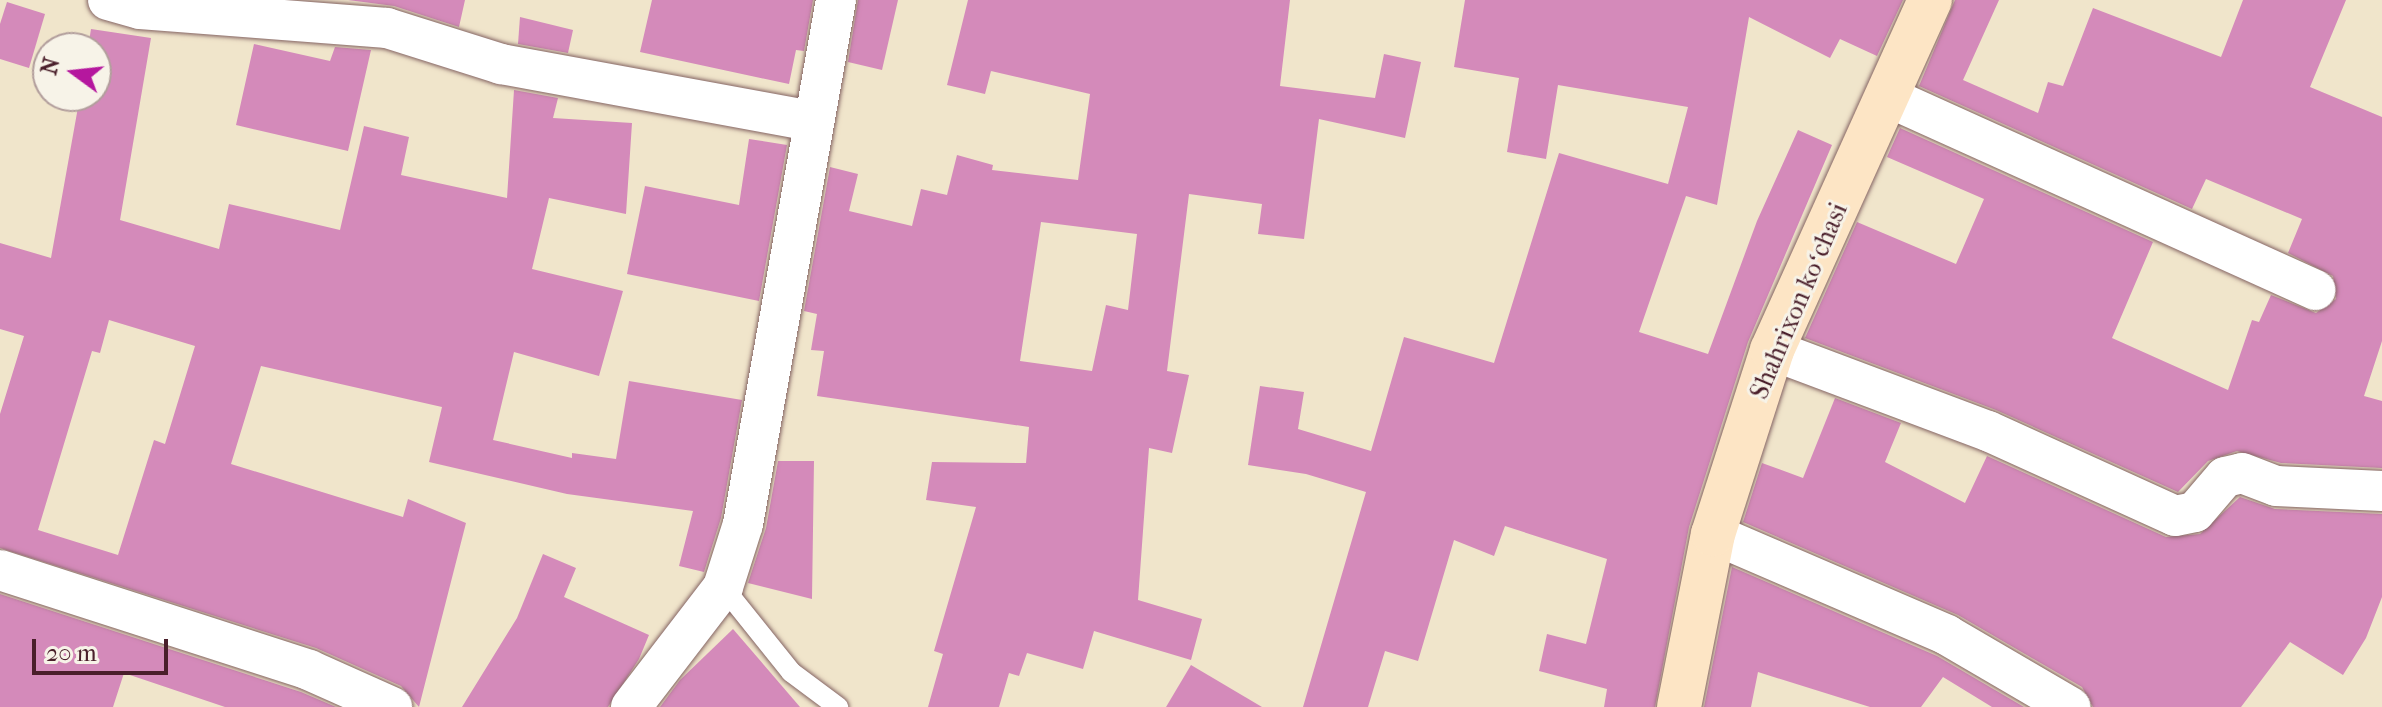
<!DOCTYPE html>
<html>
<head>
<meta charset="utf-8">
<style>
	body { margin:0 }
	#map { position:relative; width:2382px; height:707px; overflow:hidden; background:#f0e5cb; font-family:"IM FELL French Canon",serif }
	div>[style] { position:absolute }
	.building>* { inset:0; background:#d48aba }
	.roads { filter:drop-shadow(0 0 2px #846463) drop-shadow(0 0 2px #846463) }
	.lane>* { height:20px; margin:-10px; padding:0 10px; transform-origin:10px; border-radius:10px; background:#fff }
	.street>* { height:40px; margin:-20px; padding:0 20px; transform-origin:20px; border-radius:20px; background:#fff }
	.secondary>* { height:44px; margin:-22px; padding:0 22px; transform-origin:22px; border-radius:22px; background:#fde5c5 }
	span { translate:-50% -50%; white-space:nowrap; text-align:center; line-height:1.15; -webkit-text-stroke:6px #f7f3e8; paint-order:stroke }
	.street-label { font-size:26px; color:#4a1f2b }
	.north { position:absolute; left:32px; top:32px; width:80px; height:80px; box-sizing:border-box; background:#f7f3e8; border:2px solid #b29e9c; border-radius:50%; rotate:285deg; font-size:22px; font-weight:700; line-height:32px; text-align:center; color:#4a1f2b }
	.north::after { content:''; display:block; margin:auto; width:28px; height:36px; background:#b5179e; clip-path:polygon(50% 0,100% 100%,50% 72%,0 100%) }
	.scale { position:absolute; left:32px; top:639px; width:136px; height:36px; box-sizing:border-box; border:4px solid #4a1f2b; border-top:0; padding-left:10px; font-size:24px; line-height:28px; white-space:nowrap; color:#4a1f2b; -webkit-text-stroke:6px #f7f3e8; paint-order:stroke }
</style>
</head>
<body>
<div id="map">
	<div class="building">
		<i style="clip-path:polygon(348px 0,465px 0,459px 27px,394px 6px)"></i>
		<i style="clip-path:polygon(652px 0,813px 0,804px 51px,796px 50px,789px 84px,640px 52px)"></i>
		<i style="clip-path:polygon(858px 0,898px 0,882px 70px,848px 62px)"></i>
		<i style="clip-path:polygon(evenodd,968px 0,1290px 0,1280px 86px,1375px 98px,1384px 54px,1421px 62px,1405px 138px,1319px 119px,1304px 239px,1258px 234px,1262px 204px,1189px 194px,1167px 371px,1189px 375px,1172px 453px,1149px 448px,1138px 600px,1202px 619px,1191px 660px,1094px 631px,1083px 669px,1027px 653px,1019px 676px,1009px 673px,999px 707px,928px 707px,943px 654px,934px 651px,976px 507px,926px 500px,932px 462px,1026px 463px,1029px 427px,817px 396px,824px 351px,811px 350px,817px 314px,804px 311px,830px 167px,858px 174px,849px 211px,912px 226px,921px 189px,947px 195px,957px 155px,993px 165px,992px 170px,1078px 180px,1090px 94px,991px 71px,985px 94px,947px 85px,968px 0,1041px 222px,1137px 234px,1128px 310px,1106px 305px,1092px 371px,1020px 361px,1041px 222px)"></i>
		<i style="clip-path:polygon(1465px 0,1903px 0,1877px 56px,1840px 39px,1830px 58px,1749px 17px,1717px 205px,1686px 196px,1639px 332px,1708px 354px,1757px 221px,1798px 130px,1832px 145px,1748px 342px,1689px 527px,1655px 707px,1604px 707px,1607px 689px,1539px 671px,1547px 634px,1586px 644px,1607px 559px,1505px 526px,1494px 556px,1454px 540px,1418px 661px,1385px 651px,1368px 707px,1303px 707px,1366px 492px,1306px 474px,1248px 465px,1260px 386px,1304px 392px,1298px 429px,1371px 451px,1404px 337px,1494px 363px,1559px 153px,1668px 184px,1688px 107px,1558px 85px,1546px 159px,1507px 152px,1519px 78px,1454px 67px)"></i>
		<i style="clip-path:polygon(1955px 0,1999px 0,1963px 80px,2038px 113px,2048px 82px,2063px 86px,2093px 8px,2221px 57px,2243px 0,2346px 0,2310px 87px,2382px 117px,2382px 341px,2364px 396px,2382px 401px,2382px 468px,2281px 463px,2237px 451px,2208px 461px,2178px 492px,1996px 410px,1805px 338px,1857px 222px,1956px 264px,1984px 199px,1887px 157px,1900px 128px,2153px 242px,2112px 338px,2228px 390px,2252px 320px,2259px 322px,2271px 295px,2316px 313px,2336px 299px,2333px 276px,2288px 253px,2302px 219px,2206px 179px,2192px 209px,1919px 86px)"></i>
		<i style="clip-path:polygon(7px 2px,45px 14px,29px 68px,0 59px,0 24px)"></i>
		<i style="clip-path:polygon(520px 17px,573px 30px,568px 53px,518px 44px)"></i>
		<i style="clip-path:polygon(evenodd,91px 29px,151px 38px,120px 220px,219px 249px,229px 204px,340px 230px,364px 126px,409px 137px,401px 175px,507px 198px,514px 90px,558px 98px,553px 118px,632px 123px,626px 214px,549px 198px,532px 269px,623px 291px,599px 376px,514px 352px,493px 440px,572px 458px,572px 453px,616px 459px,629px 381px,742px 400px,721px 518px,704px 572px,679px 566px,693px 511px,567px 494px,429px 462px,442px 407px,261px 366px,231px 464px,403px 517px,408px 499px,466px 523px,419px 707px,401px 686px,316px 648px,0 548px,0 414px,24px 336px,0 329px,0 243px,51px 258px,80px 96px,96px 96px,96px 48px,88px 48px,91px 29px,109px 320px,195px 346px,165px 444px,154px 440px,118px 555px,38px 530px,92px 351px,100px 353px,109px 320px)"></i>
		<i style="clip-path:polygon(254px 44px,330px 61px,335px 47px,371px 50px,348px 151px,236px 125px)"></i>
		<i style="clip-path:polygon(749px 139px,787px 145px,759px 301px,627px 274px,645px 186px,739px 205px)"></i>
		<i style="clip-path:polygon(1835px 398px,1901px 423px,1885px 462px,1965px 503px,1987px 456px,2166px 537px,2200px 534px,2240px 497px,2275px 509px,2382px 514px,2382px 597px,2366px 638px,2343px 675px,2290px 642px,2241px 707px,2093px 707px,2082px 687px,1958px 615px,1743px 522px,1762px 463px,1803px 478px)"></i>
		<i style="clip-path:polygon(778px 461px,814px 461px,812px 599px,748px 583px,766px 528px)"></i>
		<i style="clip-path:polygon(543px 554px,576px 568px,564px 597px,649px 635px,639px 659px,608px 707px,462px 707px,517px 618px)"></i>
		<i style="clip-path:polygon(1732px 567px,1937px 656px,2024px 707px,1992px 707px,1943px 677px,1921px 707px,1870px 707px,1758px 672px,1751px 707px,1704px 707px)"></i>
		<i style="clip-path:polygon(0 594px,301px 692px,336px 707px,225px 707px,124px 673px,113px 707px,0 707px)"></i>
		<i style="clip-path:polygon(733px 629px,800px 707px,660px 707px,680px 680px)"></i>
		<i style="clip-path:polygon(1191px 665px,1262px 707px,1166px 707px)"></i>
	</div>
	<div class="roads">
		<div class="lane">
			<i style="left:723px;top:587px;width:109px;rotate:51.3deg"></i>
			<i style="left:791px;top:672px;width:59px;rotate:36.7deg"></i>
		</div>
		<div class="street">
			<i style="left:108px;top:0;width:33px;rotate:16deg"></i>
			<i style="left:140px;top:9px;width:248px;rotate:4.4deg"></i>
			<i style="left:387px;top:28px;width:120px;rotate:17.5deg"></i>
			<i style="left:501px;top:64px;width:315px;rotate:10.4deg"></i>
			<i style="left:1888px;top:97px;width:469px;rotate:24.3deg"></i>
			<i style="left:1772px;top:350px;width:231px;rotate:20.6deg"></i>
			<i style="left:1988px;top:431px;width:205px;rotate:24.4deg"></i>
			<i style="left:2175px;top:516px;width:20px;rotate:-11deg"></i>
			<i style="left:2195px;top:512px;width:46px;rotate:-49.4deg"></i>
			<i style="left:2225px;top:477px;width:17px;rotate:-13deg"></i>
			<i style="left:2242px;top:473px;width:36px;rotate:21deg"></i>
			<i style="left:2276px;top:486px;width:106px;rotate:2.7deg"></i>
			<i style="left:1713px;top:534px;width:255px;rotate:23.3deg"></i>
			<i style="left:1947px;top:635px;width:143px;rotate:30.3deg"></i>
			<i style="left:0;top:570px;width:325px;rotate:17.9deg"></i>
			<i style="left:309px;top:670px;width:91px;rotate:24deg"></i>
			<i style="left:631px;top:707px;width:151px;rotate:-52.5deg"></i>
			<i style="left:723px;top:587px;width:66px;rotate:-72.4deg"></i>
			<i style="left:743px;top:524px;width:532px;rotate:-79.94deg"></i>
		</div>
		<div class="secondary">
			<i style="left:1679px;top:707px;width:176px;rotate:-78.9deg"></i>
			<i style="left:1713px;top:534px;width:193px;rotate:-72.2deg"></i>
			<i style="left:1772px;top:350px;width:384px;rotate:-65.7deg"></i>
		</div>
	</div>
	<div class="street-label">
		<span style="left:1799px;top:301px;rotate:-67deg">Shahrixon koʻchasi</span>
	</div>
	<div class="north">N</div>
	<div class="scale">20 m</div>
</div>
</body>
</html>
